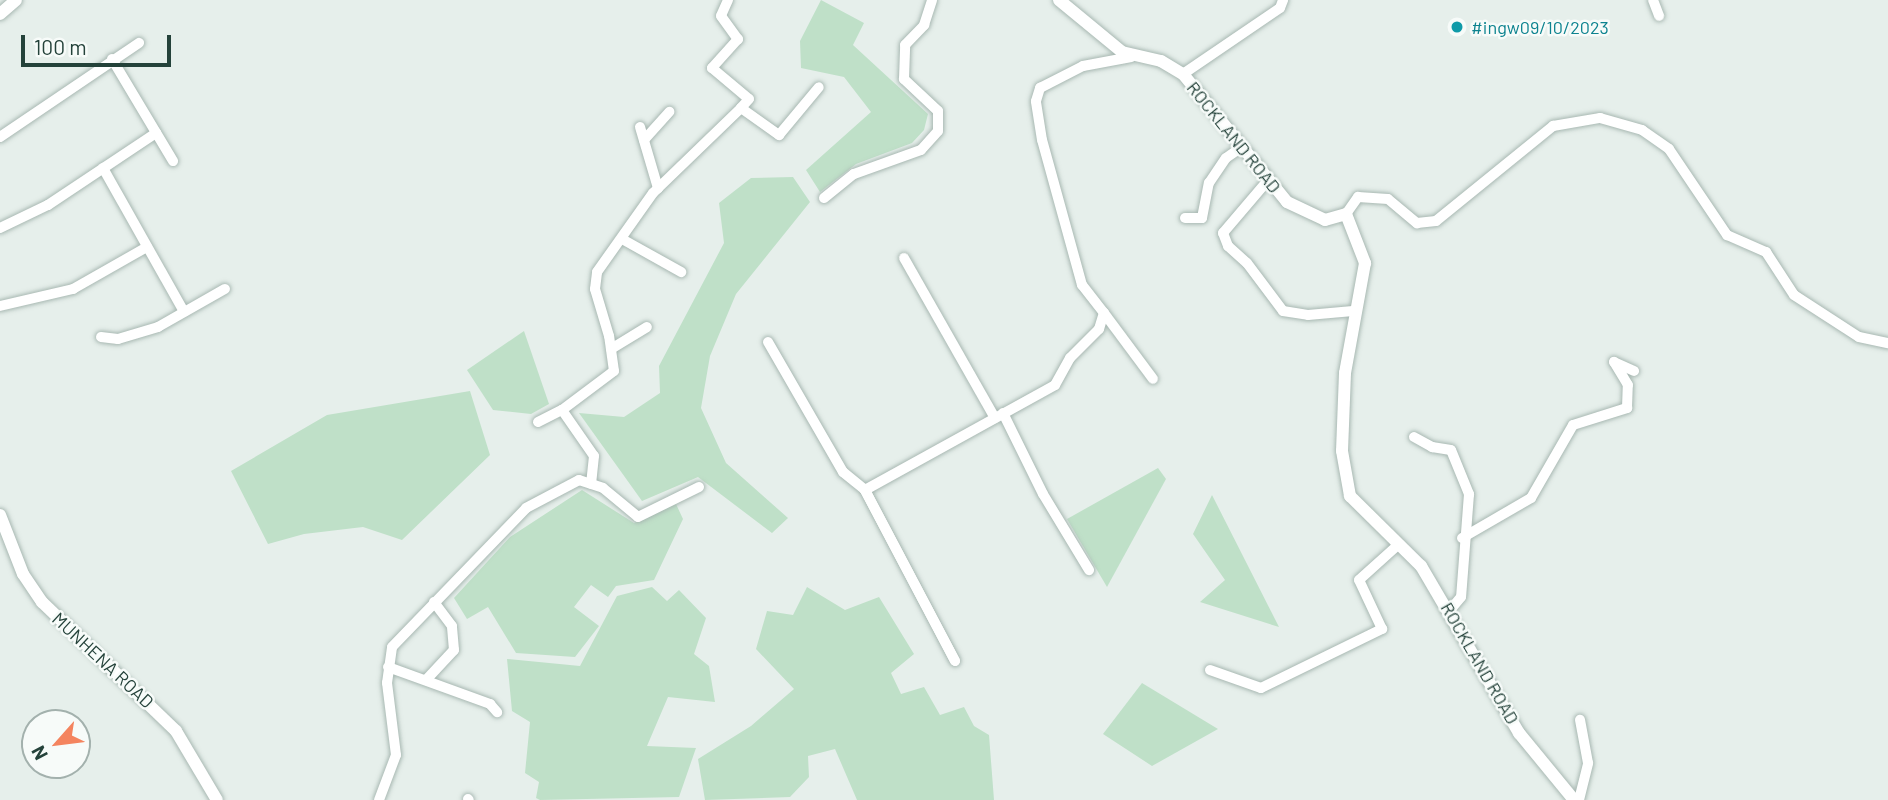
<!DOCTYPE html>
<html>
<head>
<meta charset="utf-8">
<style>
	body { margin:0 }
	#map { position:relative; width:1888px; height:800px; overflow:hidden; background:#e6efeb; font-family:Barlow,sans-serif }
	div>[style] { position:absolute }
	.green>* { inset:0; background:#bfe0c8 }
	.roads { filter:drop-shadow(0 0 2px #a8b8b2) drop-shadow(0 0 2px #a8b8b2) }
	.minor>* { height:10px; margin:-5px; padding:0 5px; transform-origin:5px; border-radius:5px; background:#fff }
	.tertiary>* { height:12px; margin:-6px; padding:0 6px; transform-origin:6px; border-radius:6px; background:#fff }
	.dots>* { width:19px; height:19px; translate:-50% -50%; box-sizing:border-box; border:4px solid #f7fbf9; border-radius:50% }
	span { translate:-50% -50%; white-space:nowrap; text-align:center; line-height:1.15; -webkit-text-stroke:5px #f7fbf9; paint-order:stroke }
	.culture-label { font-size:18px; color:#0d838f }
	.left { translate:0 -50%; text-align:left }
	.street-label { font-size:18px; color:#24423a }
	.north { position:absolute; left:21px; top:709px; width:70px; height:70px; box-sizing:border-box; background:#f7fbf9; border:2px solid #a3b1ad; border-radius:50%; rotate:242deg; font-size:19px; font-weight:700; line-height:28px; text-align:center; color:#24423a }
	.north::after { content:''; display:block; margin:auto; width:24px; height:32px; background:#f4845f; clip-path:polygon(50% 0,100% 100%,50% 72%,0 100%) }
	.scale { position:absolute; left:21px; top:35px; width:150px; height:32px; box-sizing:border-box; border:4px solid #24423a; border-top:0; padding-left:9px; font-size:21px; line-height:24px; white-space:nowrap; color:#24423a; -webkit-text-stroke:5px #f7fbf9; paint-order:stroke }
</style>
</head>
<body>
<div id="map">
	<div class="green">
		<i style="clip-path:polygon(821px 0,864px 23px,853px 45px,928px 114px,924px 130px,912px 143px,856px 164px,820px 192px,806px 170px,871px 112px,844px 77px,801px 68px,800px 41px)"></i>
		<i style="clip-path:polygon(793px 177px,810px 202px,736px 294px,710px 356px,701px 408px,726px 463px,788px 518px,772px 533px,698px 477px,642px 501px,579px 413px,624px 417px,660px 393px,659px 366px,724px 243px,719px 203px,751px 178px)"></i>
		<i style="clip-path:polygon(524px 331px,549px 404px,531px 414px,493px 410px,467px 370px)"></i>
		<i style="clip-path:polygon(470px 391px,490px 455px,402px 540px,363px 527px,304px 534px,268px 544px,231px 471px,327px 415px)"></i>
		<i style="clip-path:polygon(1158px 468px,1166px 479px,1107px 587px,1067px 519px)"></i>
		<i style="clip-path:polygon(582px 490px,634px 523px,676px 504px,683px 519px,654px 580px,616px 586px,608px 597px,591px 585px,574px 607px,599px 626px,575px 657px,516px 653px,488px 607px,467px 619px,454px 598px,510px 537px)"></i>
		<i style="clip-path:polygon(1212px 495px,1279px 627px,1200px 602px,1225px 580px,1193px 534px)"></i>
		<i style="clip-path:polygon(652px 587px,667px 601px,679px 590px,706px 618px,694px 654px,709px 666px,715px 702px,668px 697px,647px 746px,696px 748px,679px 797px,540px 800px,536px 798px,539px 782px,525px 773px,530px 722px,512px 711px,507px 659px,580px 666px,617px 596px)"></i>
		<i style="clip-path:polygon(807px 587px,845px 610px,879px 597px,914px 654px,891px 673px,901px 694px,924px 687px,940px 715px,964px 707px,974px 726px,989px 735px,994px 800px,857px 800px,835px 749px,808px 756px,809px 777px,790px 797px,705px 800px,698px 759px,751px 726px,794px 689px,756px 649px,767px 611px,793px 615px)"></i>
		<i style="clip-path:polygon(1142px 683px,1218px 729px,1152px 766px,1103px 734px)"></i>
	</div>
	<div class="roads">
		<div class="minor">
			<i style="left:728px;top:0;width:17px;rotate:114deg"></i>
			<i style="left:721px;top:16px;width:29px;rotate:54deg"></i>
			<i style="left:738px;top:39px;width:39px;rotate:132deg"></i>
			<i style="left:712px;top:68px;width:48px;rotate:40deg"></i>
			<i style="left:749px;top:99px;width:12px;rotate:132deg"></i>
			<i style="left:1653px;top:0;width:17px;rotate:69deg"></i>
			<i style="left:112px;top:59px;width:119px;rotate:59.1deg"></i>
			<i style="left:1183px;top:74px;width:117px;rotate:-34.2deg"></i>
			<i style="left:1280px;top:8px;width:9px;rotate:-69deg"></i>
			<i style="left:640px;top:127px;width:64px;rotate:73.6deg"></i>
			<i style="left:0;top:137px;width:168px;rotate:-34.1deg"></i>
			<i style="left:644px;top:140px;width:38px;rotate:-48deg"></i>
			<i style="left:103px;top:168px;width:165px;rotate:60.6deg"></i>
			<i style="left:1269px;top:179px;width:71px;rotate:130.4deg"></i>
			<i style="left:1223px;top:233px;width:14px;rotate:69deg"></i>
			<i style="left:1228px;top:246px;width:25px;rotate:42deg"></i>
			<i style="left:1247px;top:263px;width:60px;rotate:53.1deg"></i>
			<i style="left:1283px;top:311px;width:25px;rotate:9deg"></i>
			<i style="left:1308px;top:315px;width:45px;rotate:-5.1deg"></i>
			<i style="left:824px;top:198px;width:38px;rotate:-39deg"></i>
			<i style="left:854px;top:174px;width:71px;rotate:-19.7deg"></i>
			<i style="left:921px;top:150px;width:25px;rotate:-48deg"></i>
			<i style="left:938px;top:131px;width:20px;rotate:-90deg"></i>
			<i style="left:938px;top:111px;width:47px;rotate:-136.7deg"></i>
			<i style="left:904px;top:79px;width:34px;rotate:-88deg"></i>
			<i style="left:905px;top:45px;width:28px;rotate:-46deg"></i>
			<i style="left:924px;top:25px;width:26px;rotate:-72deg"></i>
			<i style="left:1346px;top:214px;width:21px;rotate:-55deg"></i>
			<i style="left:1358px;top:197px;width:30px;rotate:4deg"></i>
			<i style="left:1388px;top:199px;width:38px;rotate:40deg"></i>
			<i style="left:1417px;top:223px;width:19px;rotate:-6deg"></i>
			<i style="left:1436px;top:221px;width:151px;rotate:-39.1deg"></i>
			<i style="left:1553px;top:126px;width:48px;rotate:-9.7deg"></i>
			<i style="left:1600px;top:118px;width:44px;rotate:15.9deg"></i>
			<i style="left:1642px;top:130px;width:33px;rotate:35deg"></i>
			<i style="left:1669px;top:149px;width:104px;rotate:56deg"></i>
			<i style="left:1727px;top:235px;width:43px;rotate:23.6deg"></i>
			<i style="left:1766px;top:252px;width:51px;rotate:56.9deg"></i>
			<i style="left:1794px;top:295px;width:77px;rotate:32.9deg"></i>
			<i style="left:1859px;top:337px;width:30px;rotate:12deg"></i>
			<i style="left:1185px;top:218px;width:17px"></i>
			<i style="left:1202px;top:218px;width:36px;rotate:-79deg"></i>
			<i style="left:1209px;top:183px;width:30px;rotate:-56deg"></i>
			<i style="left:1226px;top:158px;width:19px;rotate:-35deg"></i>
			<i style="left:0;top:228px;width:53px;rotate:-25.6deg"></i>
			<i style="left:48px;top:205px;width:130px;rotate:-33.7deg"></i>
			<i style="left:622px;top:239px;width:68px;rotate:29.2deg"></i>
			<i style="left:904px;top:258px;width:184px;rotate:60.4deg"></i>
			<i style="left:0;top:306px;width:75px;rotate:-13.1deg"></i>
			<i style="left:73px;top:289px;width:85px;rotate:-29.6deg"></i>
			<i style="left:1104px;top:313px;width:82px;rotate:53.4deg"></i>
			<i style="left:101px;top:337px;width:17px;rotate:7deg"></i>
			<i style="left:118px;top:339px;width:42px;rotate:-16.7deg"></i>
			<i style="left:158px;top:327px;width:77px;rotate:-29.6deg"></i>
			<i style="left:768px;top:342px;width:150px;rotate:60deg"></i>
			<i style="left:843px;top:472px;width:28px;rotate:39deg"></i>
			<i style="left:865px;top:490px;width:193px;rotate:62.2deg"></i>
			<i style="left:955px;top:661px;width:193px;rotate:-117.8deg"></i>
			<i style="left:611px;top:349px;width:42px;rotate:-31.4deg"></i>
			<i style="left:562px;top:410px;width:65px;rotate:-36.9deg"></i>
			<i style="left:614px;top:371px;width:35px;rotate:-98deg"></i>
			<i style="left:609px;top:336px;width:49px;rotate:-106.6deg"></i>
			<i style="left:595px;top:289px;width:17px;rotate:-83deg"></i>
			<i style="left:597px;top:272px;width:97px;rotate:-54.7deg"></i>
			<i style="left:653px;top:193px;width:122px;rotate:-44deg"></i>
			<i style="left:741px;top:108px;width:47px;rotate:35.4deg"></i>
			<i style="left:779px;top:135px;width:62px;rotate:-50.2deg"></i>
			<i style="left:1003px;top:413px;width:90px;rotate:63.7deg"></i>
			<i style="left:1043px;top:494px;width:89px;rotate:58.8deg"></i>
			<i style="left:538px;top:422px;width:27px;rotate:-27deg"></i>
			<i style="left:562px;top:410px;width:56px;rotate:55.2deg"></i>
			<i style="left:594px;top:456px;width:28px;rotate:96deg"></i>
			<i style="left:1414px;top:437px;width:21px;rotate:29deg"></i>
			<i style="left:1432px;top:447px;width:19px;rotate:9deg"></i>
			<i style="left:1451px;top:450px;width:48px;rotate:67.8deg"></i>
			<i style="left:1469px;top:494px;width:103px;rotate:94.4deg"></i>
			<i style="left:1461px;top:597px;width:17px;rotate:130deg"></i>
			<i style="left:865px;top:490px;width:217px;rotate:-28.9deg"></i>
			<i style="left:1055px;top:385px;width:31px;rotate:-61deg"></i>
			<i style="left:1070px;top:358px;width:41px;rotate:-45deg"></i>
			<i style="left:1099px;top:329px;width:17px;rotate:-73deg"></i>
			<i style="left:1104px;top:313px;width:36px;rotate:-128deg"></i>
			<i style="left:1082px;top:285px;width:150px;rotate:-105.4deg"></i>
			<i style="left:1042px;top:140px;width:39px;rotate:-99deg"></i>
			<i style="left:1036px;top:101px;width:14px;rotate:-73deg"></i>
			<i style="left:1040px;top:88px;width:48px;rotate:-27.1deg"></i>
			<i style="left:1083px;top:66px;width:49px;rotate:-10.6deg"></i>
			<i style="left:1462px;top:538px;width:80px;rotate:-30.1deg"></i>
			<i style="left:1531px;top:498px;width:84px;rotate:-60.1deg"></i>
			<i style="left:1573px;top:425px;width:57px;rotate:-17.5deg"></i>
			<i style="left:1627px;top:408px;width:23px;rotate:-88deg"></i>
			<i style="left:1628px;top:385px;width:27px;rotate:-121deg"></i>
			<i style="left:1614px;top:362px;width:22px;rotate:24deg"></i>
			<i style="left:388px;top:667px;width:109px;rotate:19.9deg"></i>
			<i style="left:490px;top:704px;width:11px;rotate:49deg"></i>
			<i style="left:1210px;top:670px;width:54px;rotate:19.4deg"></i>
			<i style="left:1261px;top:688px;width:135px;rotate:-26deg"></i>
			<i style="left:1382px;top:629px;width:54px;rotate:-115.1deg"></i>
			<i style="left:1359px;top:580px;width:54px;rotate:-42deg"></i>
			<i style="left:426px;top:680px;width:41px;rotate:-47deg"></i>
			<i style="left:454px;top:650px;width:24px;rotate:-95deg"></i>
			<i style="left:452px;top:626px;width:30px;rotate:-127deg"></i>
			<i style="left:468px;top:799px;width:1px;rotate:45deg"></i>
			<i style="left:379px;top:800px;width:48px;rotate:-69.3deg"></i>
			<i style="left:396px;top:755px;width:73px;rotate:-97.1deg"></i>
			<i style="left:387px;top:683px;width:36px;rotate:-82deg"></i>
			<i style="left:392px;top:647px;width:193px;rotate:-46deg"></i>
			<i style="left:526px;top:508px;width:60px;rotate:-27.8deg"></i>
			<i style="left:579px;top:480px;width:25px;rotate:18deg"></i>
			<i style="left:603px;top:488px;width:45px;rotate:39.6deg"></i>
			<i style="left:638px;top:517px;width:68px;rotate:-26.2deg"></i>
			<i style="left:1579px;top:800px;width:38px;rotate:-76deg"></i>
			<i style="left:1588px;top:763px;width:44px;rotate:-100.5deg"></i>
		</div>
		<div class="tertiary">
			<i style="left:1059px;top:0;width:82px;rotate:39.5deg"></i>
			<i style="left:1122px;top:52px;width:40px;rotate:13deg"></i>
			<i style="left:1161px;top:61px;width:26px;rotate:31deg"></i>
			<i style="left:1183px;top:74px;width:165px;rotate:50.9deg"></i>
			<i style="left:1287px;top:202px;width:42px;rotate:25.3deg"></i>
			<i style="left:1325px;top:220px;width:22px;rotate:-16deg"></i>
			<i style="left:1346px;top:214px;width:53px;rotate:68.8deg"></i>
			<i style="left:1365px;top:263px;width:112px;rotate:100.3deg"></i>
			<i style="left:1345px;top:373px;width:78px;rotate:92.2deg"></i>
			<i style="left:1342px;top:451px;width:46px;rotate:79.9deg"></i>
			<i style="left:1350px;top:496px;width:100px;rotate:44.6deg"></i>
			<i style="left:1421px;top:566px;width:194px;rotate:59.6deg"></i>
			<i style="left:1519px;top:733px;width:87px;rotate:50.6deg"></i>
			<i style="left:0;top:14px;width:21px;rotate:-41deg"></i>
			<i style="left:0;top:515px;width:63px;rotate:68.7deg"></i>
			<i style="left:23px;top:574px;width:34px;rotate:56deg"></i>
			<i style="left:42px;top:602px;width:186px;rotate:43.9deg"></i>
			<i style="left:176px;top:731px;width:80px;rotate:59.3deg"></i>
		</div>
	</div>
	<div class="dots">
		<i style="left:1457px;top:27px;background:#0f9aa8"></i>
	</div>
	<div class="culture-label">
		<span class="left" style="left:1471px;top:27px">#ingw09/10/2023</span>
	</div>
	<div class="street-label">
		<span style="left:1234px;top:137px;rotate:51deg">ROCKLAND ROAD</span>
		<span style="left:103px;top:660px;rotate:43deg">MUNHENA ROAD</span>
		<span style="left:1480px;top:663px;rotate:60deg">ROCKLAND ROAD</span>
	</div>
	<div class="north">N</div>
	<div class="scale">100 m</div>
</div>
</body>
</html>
